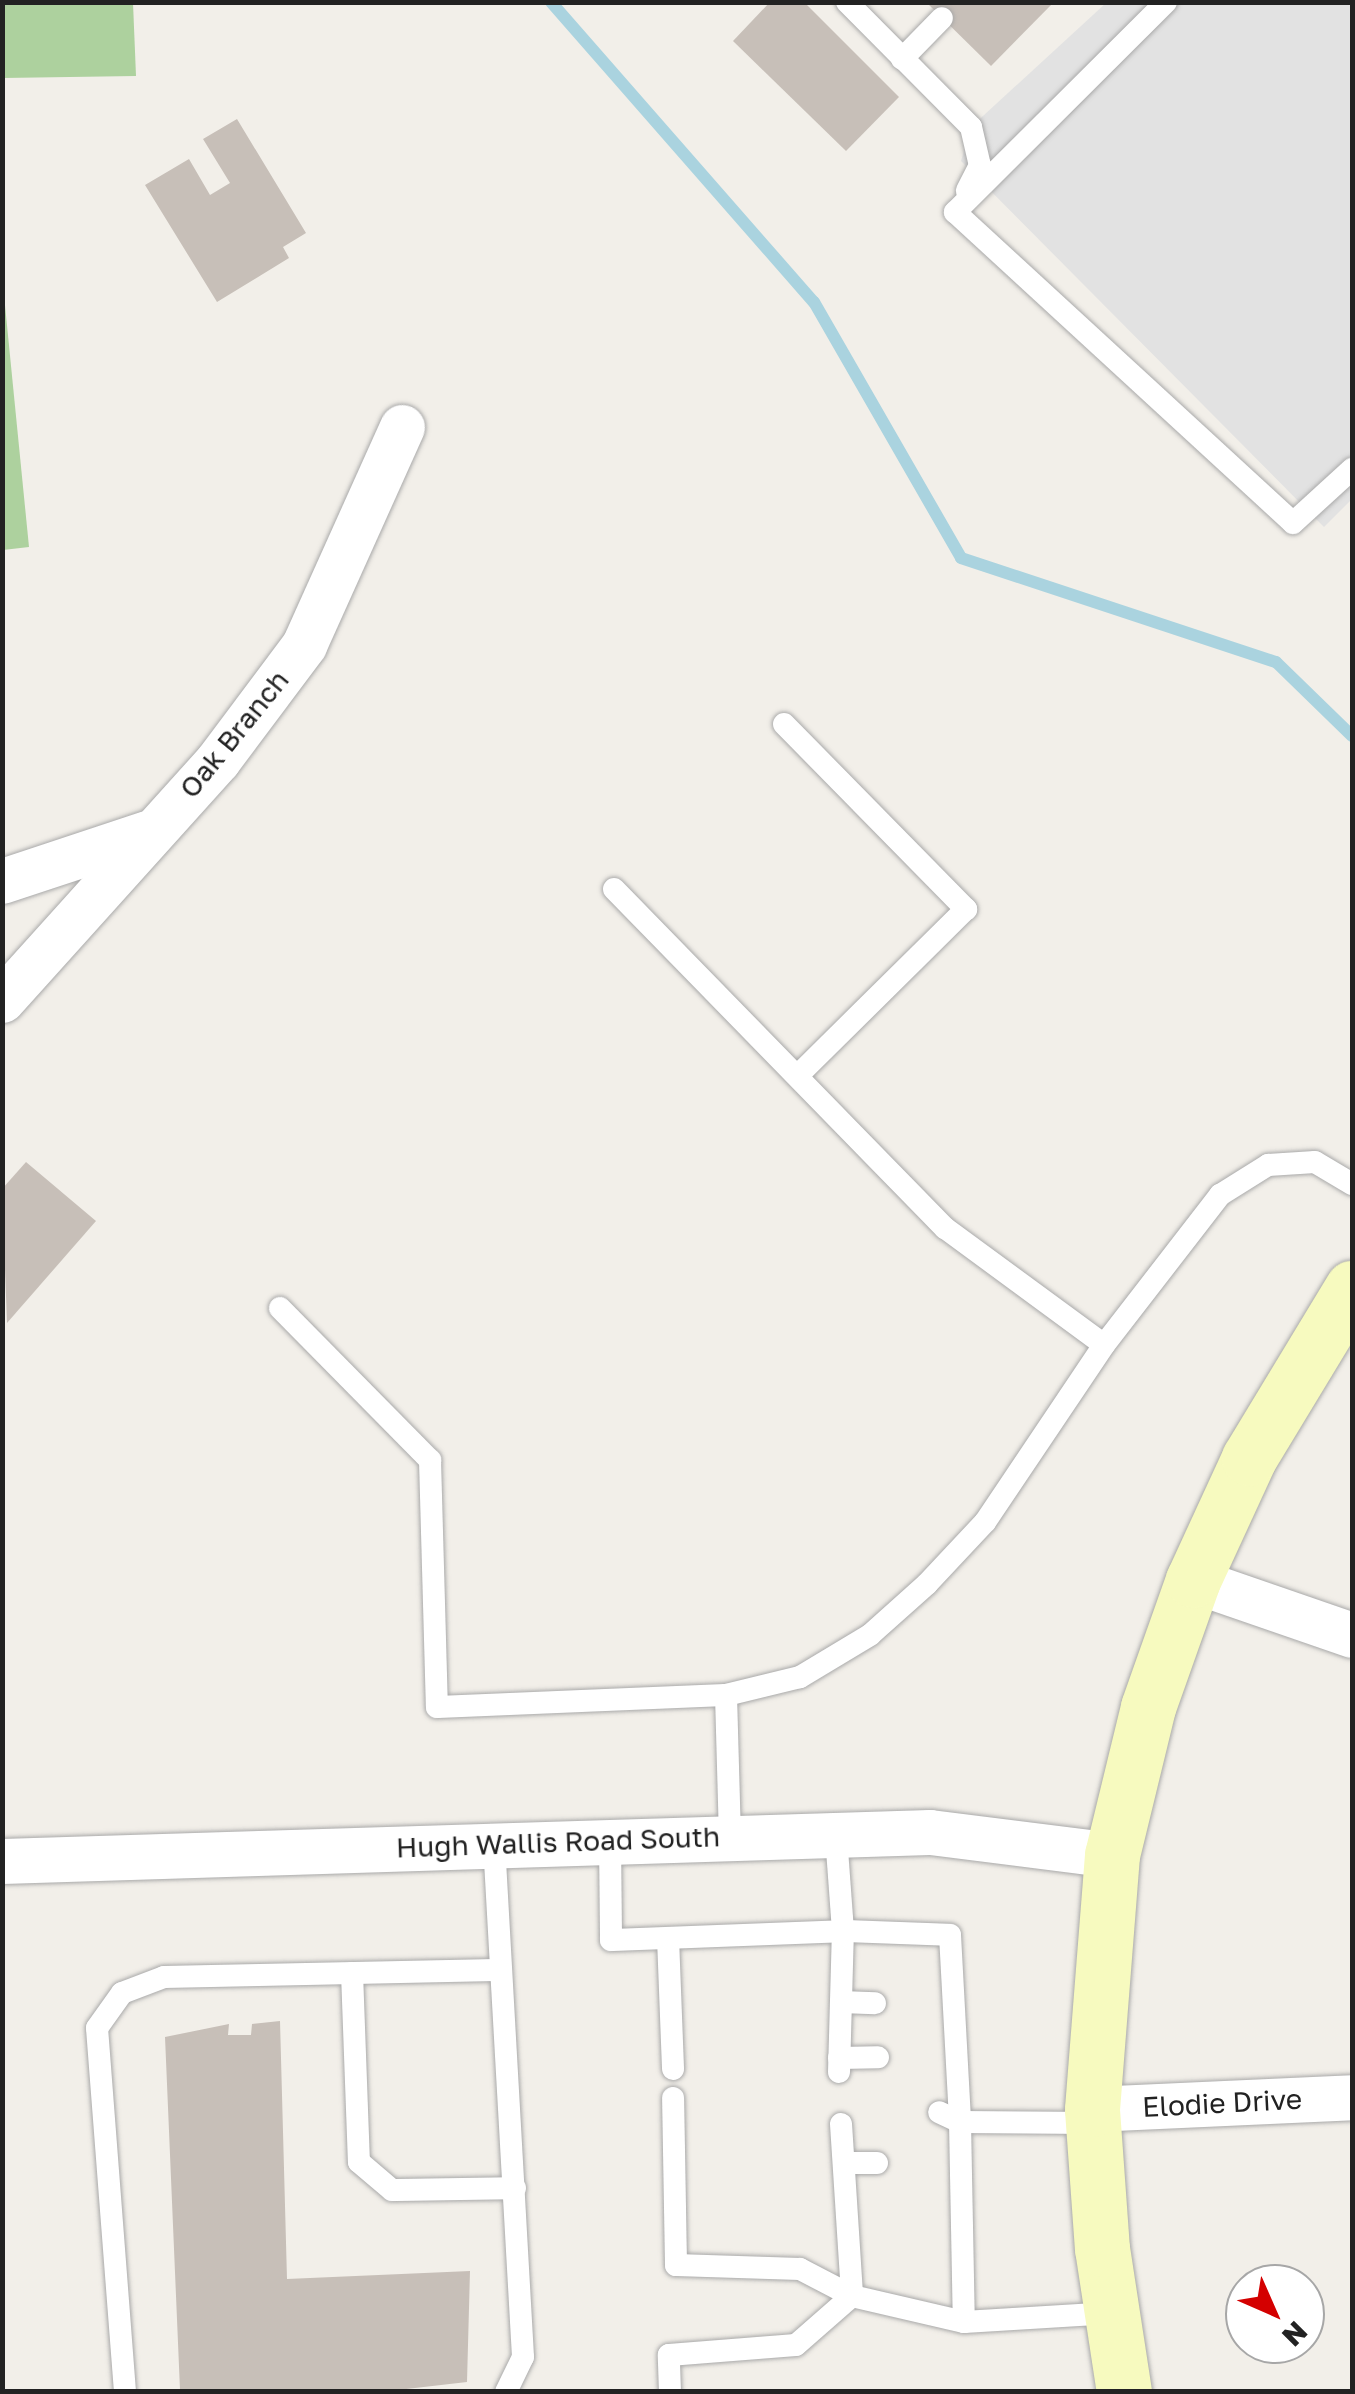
<!DOCTYPE html>
<html>
<head>
<meta charset="utf-8">
<style>
	body { margin:0 }
	#map { position:relative; width:1355px; height:2394px; overflow:hidden; background:#f2efe9; font-family:"Golos Text",sans-serif }
	div>[style] { position:absolute }
	.forest>* { inset:0; background:#add19e }
	.parking>* { inset:0; background:#e2e2e2 }
	.stream>* { height:12px; margin:-6px; padding:0 6px; transform-origin:6px; border-radius:6px; background:#aad3df }
	.building>* { inset:0; background:#c7bfb8 }
	.roads { filter:drop-shadow(0 0 2px #a9a9a9) drop-shadow(0 0 2px #a9a9a9) }
	.lane>* { height:22px; margin:-11px; padding:0 11px; transform-origin:11px; border-radius:11px; background:#fff }
	.street>* { height:45px; margin:-22.5px; padding:0 22.5px; transform-origin:22.5px; border-radius:22.5px; background:#fff }
	.secondary>* { height:55px; margin:-27.5px; padding:0 27.5px; transform-origin:27.5px; border-radius:27.5px; background:#f7fabf }
	span { translate:-50% -50%; white-space:nowrap; text-align:center; line-height:1.15; -webkit-text-stroke:9px #fff; paint-order:stroke }
	.street-label { font-size:28px; color:#222 }
	.frame { position:absolute; inset:0; border:5px solid #222; pointer-events:none }
	.north { position:absolute; left:1225px; top:2264px; width:100px; height:100px; box-sizing:border-box; background:#fff; border:2px solid #a7a7a7; border-radius:50%; rotate:135deg; font-size:28px; font-weight:700; line-height:40px; text-align:center; color:#222 }
	.north::after { content:''; display:block; margin:auto; width:35px; height:45px; background:#d40000; clip-path:polygon(50% 0,100% 100%,50% 72%,0 100%) }
</style>
</head>
<body>
<div id="map">
	<div class="forest">
		<i style="clip-path:polygon(2px 3px,133px 3px,136px 76px,3px 78px)"></i>
		<i style="clip-path:polygon(2px 275px,29px 547px,3px 550px,2px 550px)"></i>
	</div>
	<div class="parking">
		<i style="clip-path:polygon(1106px 3px,1352px 3px,1352px 499px,1324px 527px,961px 161px,971px 127px)"></i>
	</div>
	<div class="stream">
		<i style="left:551px;top:2px;width:399px;rotate:48.8deg"></i>
		<i style="left:814px;top:302px;width:295px;rotate:60.1deg"></i>
		<i style="left:961px;top:558px;width:332px;rotate:18.3deg"></i>
		<i style="left:1276px;top:662px;width:106px;rotate:44.2deg"></i>
	</div>
	<div class="building">
		<i style="clip-path:polygon(770px 2px,804px 2px,899px 97px,846px 151px,733px 41px)"></i>
		<i style="clip-path:polygon(926px 2px,1054px 2px,991px 66px)"></i>
		<i style="clip-path:polygon(237px 119px,306px 233px,283px 247px,289px 258px,217px 302px,145px 185px,189px 159px,210px 195px,230px 183px,203px 139px)"></i>
		<i style="clip-path:polygon(26px 1162px,96px 1221px,7px 1323px,2px 1189px)"></i>
		<i style="clip-path:polygon(280px 2021px,287px 2279px,470px 2271px,467px 2382px,389px 2391px,180px 2390px,165px 2037px,229px 2024px,228px 2035px,251px 2035px,252px 2024px)"></i>
	</div>
	<div class="roads">
		<div class="lane">
			<i style="left:847px;top:2px;width:176px;rotate:45.2deg"></i>
			<i style="left:971px;top:127px;width:39px;rotate:77deg"></i>
			<i style="left:980px;top:165px;width:29px;rotate:117deg"></i>
			<i style="left:1166px;top:2px;width:298px;rotate:135.1deg"></i>
			<i style="left:955px;top:212px;width:459px;rotate:42.6deg"></i>
			<i style="left:1293px;top:523px;width:80px;rotate:-42.5deg"></i>
			<i style="left:902px;top:59px;width:57px;rotate:-45.7deg"></i>
			<i style="left:784px;top:724px;width:260px;rotate:45.5deg"></i>
			<i style="left:966px;top:909px;width:236px;rotate:135.3deg"></i>
			<i style="left:614px;top:889px;width:474px;rotate:45.7deg"></i>
			<i style="left:945px;top:1228px;width:197px;rotate:36.3deg"></i>
			<i style="left:1104px;top:1345px;width:213px;rotate:123.9deg"></i>
			<i style="left:985px;top:1522px;width:85px;rotate:133.1deg"></i>
			<i style="left:927px;top:1584px;width:76px;rotate:138.2deg"></i>
			<i style="left:870px;top:1635px;width:82px;rotate:149deg"></i>
			<i style="left:800px;top:1677px;width:76px;rotate:166.3deg"></i>
			<i style="left:280px;top:1308px;width:214px;rotate:45.4deg"></i>
			<i style="left:430px;top:1460px;width:247px;rotate:88.4deg"></i>
			<i style="left:437px;top:1707px;width:289px;rotate:-2.4deg"></i>
			<i style="left:726px;top:1695px;width:141px;rotate:88.4deg"></i>
			<i style="left:1104px;top:1345px;width:190px;rotate:-52.3deg"></i>
			<i style="left:1220px;top:1195px;width:57px;rotate:-32deg"></i>
			<i style="left:1268px;top:1165px;width:47px;rotate:-3.7deg"></i>
			<i style="left:1315px;top:1162px;width:43px;rotate:30.7deg"></i>
			<i style="left:610px;top:1840px;width:100px;rotate:89.4deg"></i>
			<i style="left:611px;top:1940px;width:232px;rotate:-2.2deg"></i>
			<i style="left:843px;top:1931px;width:96px;rotate:-94.2deg"></i>
			<i style="left:494px;top:1843px;width:515px;rotate:86.77deg"></i>
			<i style="left:523px;top:2357px;width:39px;rotate:116deg"></i>
			<i style="left:668px;top:1938px;width:131px;rotate:87.8deg"></i>
			<i style="left:352px;top:1973px;width:189px;rotate:87.9deg"></i>
			<i style="left:359px;top:2162px;width:43px;rotate:40.3deg"></i>
			<i style="left:392px;top:2190px;width:123px;rotate:-0.9deg"></i>
			<i style="left:841px;top:2002px;width:34px;rotate:2deg"></i>
			<i style="left:839px;top:2058px;width:39px;rotate:-1deg"></i>
			<i style="left:839px;top:2072px;width:141px;rotate:-88.4deg"></i>
			<i style="left:843px;top:1931px;width:107px;rotate:2.1deg"></i>
			<i style="left:950px;top:1935px;width:187px;rotate:86.9deg"></i>
			<i style="left:960px;top:2122px;width:23px;rotate:-155deg"></i>
			<i style="left:1093px;top:2123px;width:133px;rotate:-179.6deg"></i>
			<i style="left:960px;top:2122px;width:200px;rotate:88.9deg"></i>
			<i style="left:964px;top:2322px;width:148px;rotate:-3.5deg"></i>
			<i style="left:841px;top:2124px;width:172px;rotate:86.3deg"></i>
			<i style="left:852px;top:2296px;width:115px;rotate:13.1deg"></i>
			<i style="left:844px;top:2163px;width:33px"></i>
			<i style="left:125px;top:2392px;width:365px;rotate:-94.4deg"></i>
			<i style="left:97px;top:2028px;width:43px;rotate:-54.5deg"></i>
			<i style="left:122px;top:1993px;width:45px;rotate:-20.9deg"></i>
			<i style="left:164px;top:1977px;width:332px;rotate:-1.2deg"></i>
			<i style="left:670px;top:2392px;width:37px;rotate:-92deg"></i>
			<i style="left:669px;top:2355px;width:127px;rotate:-4.5deg"></i>
			<i style="left:796px;top:2345px;width:74px;rotate:-41.2deg"></i>
			<i style="left:852px;top:2296px;width:59px;rotate:-152.6deg"></i>
			<i style="left:800px;top:2269px;width:124px;rotate:-178.2deg"></i>
			<i style="left:676px;top:2265px;width:167px;rotate:-91deg"></i>
		</div>
		<div class="street">
			<i style="left:2px;top:881px;width:153px;rotate:-18.3deg"></i>
			<i style="left:2px;top:1000px;width:323px;rotate:-48deg"></i>
			<i style="left:218px;top:760px;width:144px;rotate:-53.2deg"></i>
			<i style="left:304px;top:645px;width:239px;rotate:-65.8deg"></i>
			<i style="left:1193px;top:1580px;width:168px;rotate:19.1deg"></i>
			<i style="left:2px;top:1861px;width:928px;rotate:-1.79deg"></i>
			<i style="left:930px;top:1832px;width:183px;rotate:7.2deg"></i>
			<i style="left:1092px;top:2109px;width:260px;rotate:-2.6deg"></i>
		</div>
		<div class="secondary">
			<i style="left:1124px;top:2392px;width:145px;rotate:-98.7deg"></i>
			<i style="left:1102px;top:2249px;width:140px;rotate:-94.1deg"></i>
			<i style="left:1092px;top:2109px;width:255px;rotate:-85.5deg"></i>
			<i style="left:1112px;top:1855px;width:152px;rotate:-76.3deg"></i>
			<i style="left:1148px;top:1707px;width:135px;rotate:-70.5deg"></i>
			<i style="left:1193px;top:1580px;width:134px;rotate:-65.3deg"></i>
			<i style="left:1249px;top:1458px;width:199px;rotate:-58.8deg"></i>
		</div>
	</div>
	<div class="street-label">
		<span style="left:234px;top:734px;rotate:-51deg">Oak Branch</span>
		<span style="left:558px;top:1842px;rotate:-2deg">Hugh Wallis Road South</span>
		<span style="left:1222px;top:2103px;rotate:-3deg">Elodie Drive</span>
	</div>
	<div class="frame"></div>
	<div class="north">N</div>
</div>
</body>
</html>
